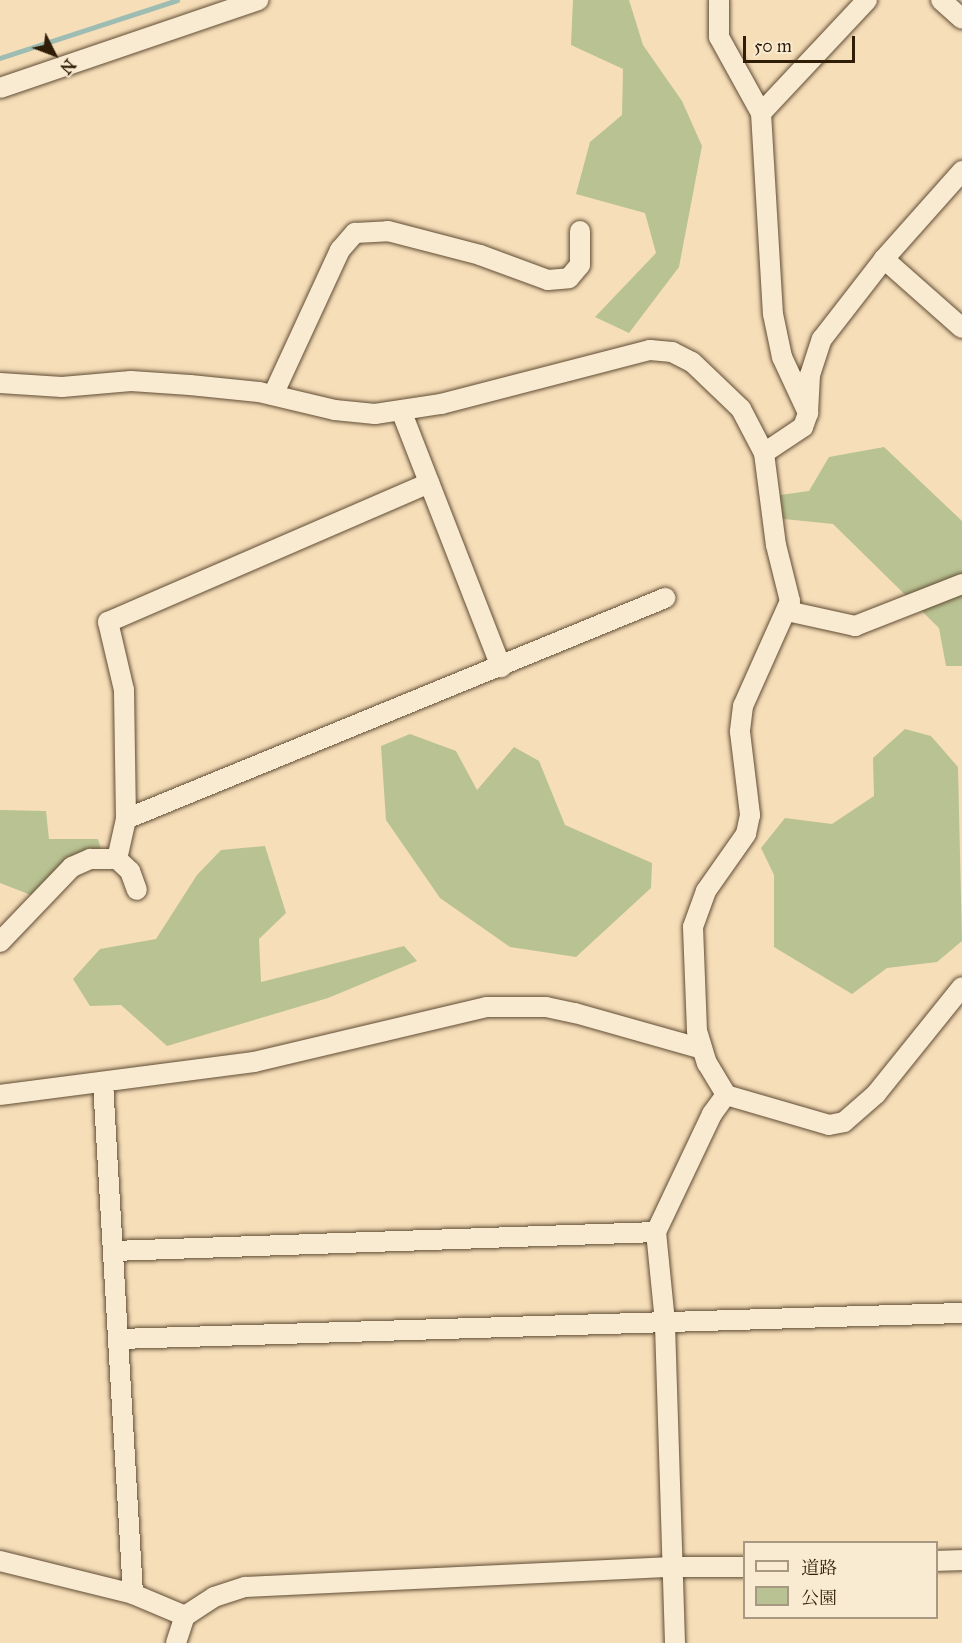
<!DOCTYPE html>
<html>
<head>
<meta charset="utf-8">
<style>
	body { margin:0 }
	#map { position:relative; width:962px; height:1643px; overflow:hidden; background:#f6deb9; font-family:"IM FELL Great Primer","Noto Serif JP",serif }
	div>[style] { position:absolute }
	.green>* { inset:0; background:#b9c292 }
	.stream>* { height:4.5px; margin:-2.25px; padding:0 2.25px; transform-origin:2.25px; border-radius:2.25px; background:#9dbcb2 }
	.roads { filter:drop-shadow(0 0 2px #614d34) drop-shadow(0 0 2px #614d34) }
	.minor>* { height:20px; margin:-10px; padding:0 10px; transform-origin:10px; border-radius:10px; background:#f9ead2 }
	span { translate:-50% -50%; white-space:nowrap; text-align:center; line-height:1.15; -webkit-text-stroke:4.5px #f9ead2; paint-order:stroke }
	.legend { position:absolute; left:743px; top:1541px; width:195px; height:78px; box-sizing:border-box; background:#f9ead2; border:2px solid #a89881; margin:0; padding:8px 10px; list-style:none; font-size:18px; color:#2f1d08 }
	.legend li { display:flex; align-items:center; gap:12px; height:30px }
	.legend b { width:30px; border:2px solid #a89881 }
	.north { position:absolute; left:24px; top:24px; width:60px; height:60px; -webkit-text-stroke:4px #f9ead2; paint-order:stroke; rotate:132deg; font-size:16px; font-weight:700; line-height:24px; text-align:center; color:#2f1d08 }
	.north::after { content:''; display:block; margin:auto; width:21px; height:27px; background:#2f1d08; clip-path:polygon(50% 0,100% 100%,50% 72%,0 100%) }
	.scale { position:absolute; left:743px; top:36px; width:112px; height:27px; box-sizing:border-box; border:3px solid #2f1d08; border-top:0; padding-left:8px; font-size:18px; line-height:21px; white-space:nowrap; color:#2f1d08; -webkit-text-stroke:4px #f9ead2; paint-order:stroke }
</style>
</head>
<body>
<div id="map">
	<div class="green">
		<i style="clip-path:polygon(573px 0,629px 0,643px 45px,682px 101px,702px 146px,679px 267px,629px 333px,595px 317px,656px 253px,645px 213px,576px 194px,590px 142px,622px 115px,623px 69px,571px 45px)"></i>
		<i style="clip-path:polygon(884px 447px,962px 521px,962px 666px,946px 666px,939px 628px,833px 524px,774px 518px,773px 496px,809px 491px,829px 457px)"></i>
		<i style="clip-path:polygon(905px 729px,931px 736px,958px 767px,962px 941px,937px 962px,887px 968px,852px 994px,774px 947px,774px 875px,761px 848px,785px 818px,832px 824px,874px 796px,873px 758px)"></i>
		<i style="clip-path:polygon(410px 734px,456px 751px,477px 790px,514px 747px,539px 761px,565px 825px,652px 863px,651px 888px,576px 957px,510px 947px,440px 898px,386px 820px,381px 746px)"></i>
		<i style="clip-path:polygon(0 810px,46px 811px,49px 839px,98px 839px,102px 853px,36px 897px,0 883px)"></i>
		<i style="clip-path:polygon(265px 846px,286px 913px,259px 939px,261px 982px,404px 946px,417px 961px,328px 998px,167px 1046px,121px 1005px,90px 1006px,73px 979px,100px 949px,156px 939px,197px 875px,221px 850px)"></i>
	</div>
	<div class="stream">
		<i style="left:0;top:58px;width:186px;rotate:-18.1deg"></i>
	</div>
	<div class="roads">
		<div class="minor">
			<i style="left:719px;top:0;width:37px;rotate:90deg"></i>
			<i style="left:719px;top:37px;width:87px;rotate:61.1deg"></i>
			<i style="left:761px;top:113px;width:201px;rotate:86.6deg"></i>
			<i style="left:773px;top:314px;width:44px;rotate:78.2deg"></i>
			<i style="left:782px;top:357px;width:62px;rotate:65.1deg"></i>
			<i style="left:941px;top:0;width:28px;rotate:42deg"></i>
			<i style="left:0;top:88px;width:273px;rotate:-18.8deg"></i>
			<i style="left:761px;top:113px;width:155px;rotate:-46.8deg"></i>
			<i style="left:884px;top:259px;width:104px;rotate:41.5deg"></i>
			<i style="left:0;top:383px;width:62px;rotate:3.7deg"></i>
			<i style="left:62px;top:387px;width:69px;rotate:-5deg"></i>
			<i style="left:131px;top:381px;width:59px;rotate:3.9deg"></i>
			<i style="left:190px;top:385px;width:69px;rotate:5.8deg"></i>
			<i style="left:259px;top:392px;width:78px;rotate:13.3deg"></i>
			<i style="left:335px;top:410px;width:40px;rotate:5.7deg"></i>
			<i style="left:375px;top:414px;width:67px;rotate:-8.6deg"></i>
			<i style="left:441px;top:404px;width:216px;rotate:-14.5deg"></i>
			<i style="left:650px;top:350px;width:22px;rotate:5deg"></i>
			<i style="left:672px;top:352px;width:22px;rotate:27deg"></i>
			<i style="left:692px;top:362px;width:68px;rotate:43.8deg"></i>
			<i style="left:741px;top:409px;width:50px;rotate:62.4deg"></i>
			<i style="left:764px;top:453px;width:93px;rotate:82.6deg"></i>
			<i style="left:776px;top:545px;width:58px;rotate:76deg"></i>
			<i style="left:790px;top:601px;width:115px;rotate:114.1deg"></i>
			<i style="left:743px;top:706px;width:26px;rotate:97deg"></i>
			<i style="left:740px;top:732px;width:84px;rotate:83.1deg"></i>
			<i style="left:750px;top:815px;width:19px;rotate:102deg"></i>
			<i style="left:746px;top:834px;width:70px;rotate:125.1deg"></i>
			<i style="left:706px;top:891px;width:38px;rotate:110deg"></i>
			<i style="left:693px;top:927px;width:104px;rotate:87.8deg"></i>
			<i style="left:697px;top:1031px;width:34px;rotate:73deg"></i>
			<i style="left:707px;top:1063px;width:37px;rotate:59deg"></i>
			<i style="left:726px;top:1095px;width:107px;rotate:16.2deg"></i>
			<i style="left:829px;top:1125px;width:15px;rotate:-11deg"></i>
			<i style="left:844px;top:1122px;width:43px;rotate:-41.2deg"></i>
			<i style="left:876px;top:1094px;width:137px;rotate:-51.2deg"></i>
			<i style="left:273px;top:395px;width:160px;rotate:-65.2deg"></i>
			<i style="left:340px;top:250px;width:23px;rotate:-49deg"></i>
			<i style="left:355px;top:233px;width:33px;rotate:-3deg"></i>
			<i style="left:388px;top:231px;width:95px;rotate:14.6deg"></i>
			<i style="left:480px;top:255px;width:72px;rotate:20.2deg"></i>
			<i style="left:548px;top:280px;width:21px;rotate:-5deg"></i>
			<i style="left:569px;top:278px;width:17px;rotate:-50deg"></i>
			<i style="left:580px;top:265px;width:34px;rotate:-90deg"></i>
			<i style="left:402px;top:413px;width:273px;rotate:68.7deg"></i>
			<i style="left:764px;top:453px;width:47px;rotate:-33.7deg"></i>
			<i style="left:803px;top:427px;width:15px;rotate:-70deg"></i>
			<i style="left:808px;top:413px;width:38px;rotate:-87deg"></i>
			<i style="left:810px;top:375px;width:38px;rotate:-72deg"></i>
			<i style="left:822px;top:339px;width:101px;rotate:-52.2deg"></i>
			<i style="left:884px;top:259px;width:118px;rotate:-48.4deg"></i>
			<i style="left:787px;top:611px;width:70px;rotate:12.4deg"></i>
			<i style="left:855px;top:626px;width:115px;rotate:-21.4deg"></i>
			<i style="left:126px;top:819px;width:583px;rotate:-22.29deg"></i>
			<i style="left:117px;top:859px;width:41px;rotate:-77.3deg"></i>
			<i style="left:126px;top:819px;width:129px;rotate:-90.9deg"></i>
			<i style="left:124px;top:690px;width:70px;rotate:-103.2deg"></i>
			<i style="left:108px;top:622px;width:350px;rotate:-23.4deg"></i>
			<i style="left:0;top:942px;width:104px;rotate:-46.2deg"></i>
			<i style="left:72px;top:867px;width:20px;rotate:-24deg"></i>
			<i style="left:90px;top:859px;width:27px"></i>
			<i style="left:117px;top:859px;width:18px;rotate:43deg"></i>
			<i style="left:130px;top:871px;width:20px;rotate:70deg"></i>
			<i style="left:103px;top:1083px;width:512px;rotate:86.64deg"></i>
			<i style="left:0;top:1095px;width:256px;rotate:-7.4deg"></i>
			<i style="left:254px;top:1062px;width:239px;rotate:-13.3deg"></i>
			<i style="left:487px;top:1007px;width:59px"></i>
			<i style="left:546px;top:1007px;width:30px;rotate:12deg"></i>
			<i style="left:575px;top:1013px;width:132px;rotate:15.8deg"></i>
			<i style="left:113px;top:1251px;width:543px;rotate:-2deg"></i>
			<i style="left:119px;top:1339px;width:843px;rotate:-1.77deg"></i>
			<i style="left:0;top:1561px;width:137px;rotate:13.9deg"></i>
			<i style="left:133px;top:1594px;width:56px;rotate:22.9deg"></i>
			<i style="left:936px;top:1561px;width:26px;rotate:-2deg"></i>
			<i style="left:176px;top:1643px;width:28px;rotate:-72deg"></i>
			<i style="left:185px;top:1616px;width:35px;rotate:-33deg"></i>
			<i style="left:214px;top:1597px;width:33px;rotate:-18deg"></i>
			<i style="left:245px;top:1587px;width:427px;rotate:-2.7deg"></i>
			<i style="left:672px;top:1567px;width:72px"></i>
			<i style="left:675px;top:1643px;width:321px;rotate:-91.8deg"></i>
			<i style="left:665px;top:1322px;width:90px;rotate:-95.7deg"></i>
			<i style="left:656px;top:1232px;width:131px;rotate:-64.6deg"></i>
			<i style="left:712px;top:1114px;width:24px;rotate:-54deg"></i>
		</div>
	</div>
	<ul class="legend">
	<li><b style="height:8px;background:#f9ead2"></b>道路</li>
	<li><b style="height:16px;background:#b9c292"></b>公園</li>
	</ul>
	<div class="north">N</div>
	<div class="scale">50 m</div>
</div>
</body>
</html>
